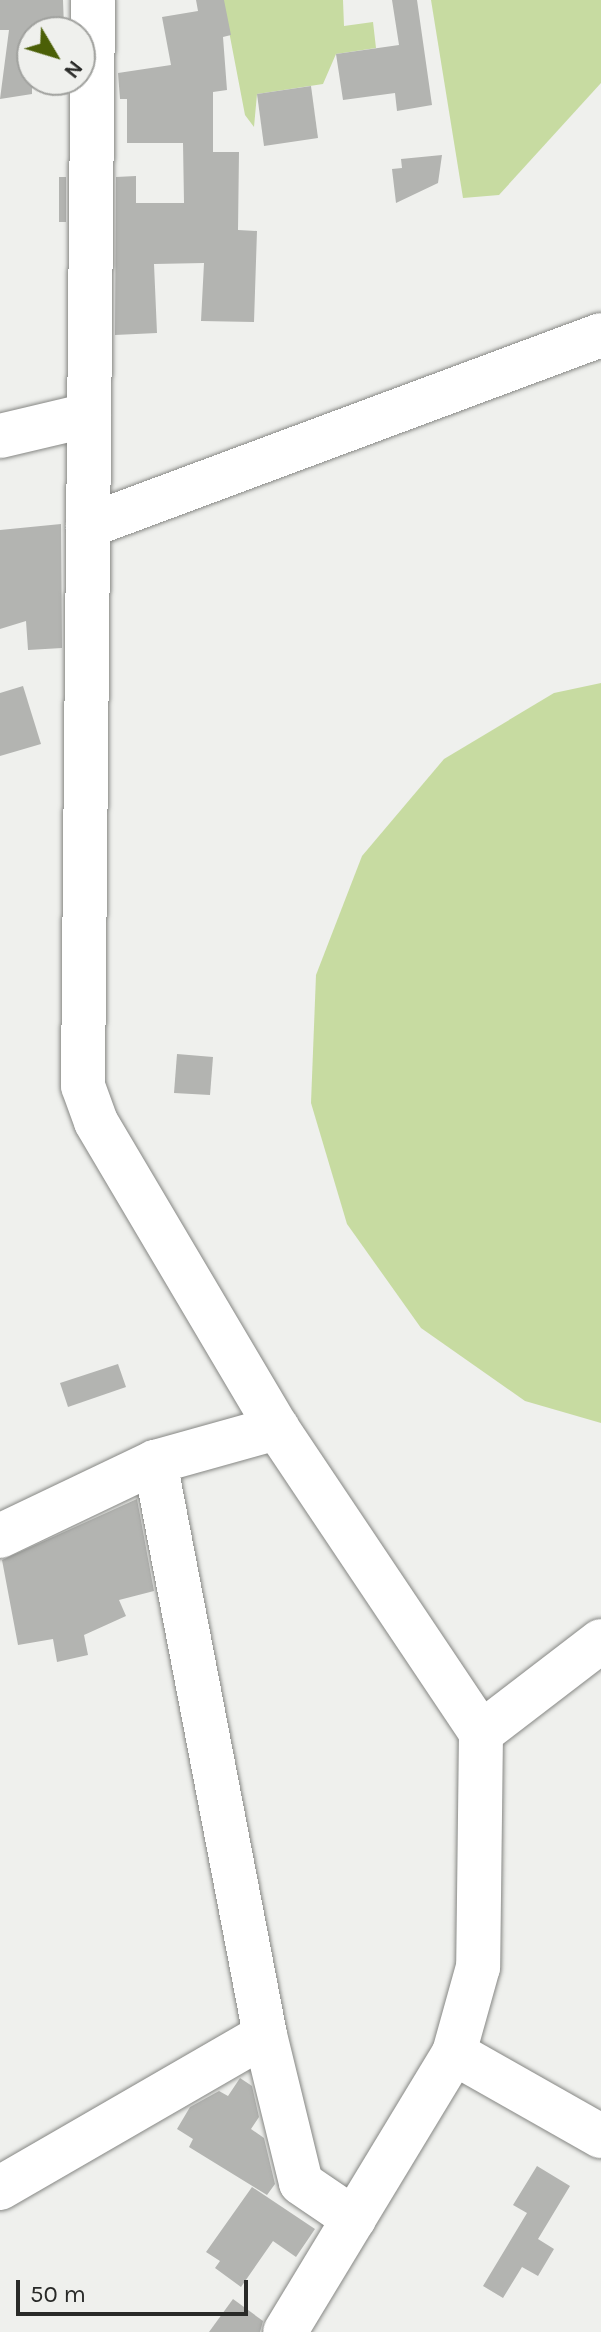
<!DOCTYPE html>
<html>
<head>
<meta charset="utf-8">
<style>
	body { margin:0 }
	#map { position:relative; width:601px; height:2332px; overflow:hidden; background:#eff0ed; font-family:Karla,sans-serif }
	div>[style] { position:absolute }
	.green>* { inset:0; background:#c7dba1 }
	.building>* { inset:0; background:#b3b4b1 }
	.roads { filter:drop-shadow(0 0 2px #868784) drop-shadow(0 0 2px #868784) }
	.minor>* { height:44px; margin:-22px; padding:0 22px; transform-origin:22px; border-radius:22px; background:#fff }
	span { translate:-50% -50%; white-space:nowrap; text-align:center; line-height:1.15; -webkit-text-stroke:6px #eff0ed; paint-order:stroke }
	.north { position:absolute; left:16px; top:16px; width:80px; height:80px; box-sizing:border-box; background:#eff0ed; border:2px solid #a0a19e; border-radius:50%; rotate:128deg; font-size:22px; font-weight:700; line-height:32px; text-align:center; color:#292a28 }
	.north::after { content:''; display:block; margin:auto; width:28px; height:36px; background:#4b5f07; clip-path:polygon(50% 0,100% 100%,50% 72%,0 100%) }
	.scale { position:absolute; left:16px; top:2280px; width:232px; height:36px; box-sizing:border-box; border:4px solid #292a28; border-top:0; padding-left:10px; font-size:24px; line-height:28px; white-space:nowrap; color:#292a28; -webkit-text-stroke:6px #eff0ed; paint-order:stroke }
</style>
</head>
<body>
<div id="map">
	<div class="green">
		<i style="clip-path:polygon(223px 0,343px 0,344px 26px,373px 22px,376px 48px,336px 54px,323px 84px,257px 94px,254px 127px,245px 115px)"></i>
		<i style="clip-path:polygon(431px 0,601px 0,601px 83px,499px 195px,463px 198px)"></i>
		<i style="clip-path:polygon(601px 683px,601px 1423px,525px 1401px,421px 1328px,347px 1224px,311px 1103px,316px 975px,362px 856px,444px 759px,554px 693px)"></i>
	</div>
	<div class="building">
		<i style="clip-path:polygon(0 0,63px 0,64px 27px,32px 29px,32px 94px,0 99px,9px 30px,0 30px)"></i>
		<i style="clip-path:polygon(196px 0,224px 0,231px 35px,223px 37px,227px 90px,213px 92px,213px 152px,239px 152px,238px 230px,257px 231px,254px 322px,201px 321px,204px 263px,154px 264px,157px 333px,115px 335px,116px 177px,136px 176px,136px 203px,184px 203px,183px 143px,127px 143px,127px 99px,120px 99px,118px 73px,171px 65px,162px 17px,198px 11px)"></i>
		<i style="clip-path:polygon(392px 0,417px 0,432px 105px,397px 111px,395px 93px,343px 100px,336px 54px,399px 45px)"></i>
		<i style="clip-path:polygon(311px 86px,318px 138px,264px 146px,257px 94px)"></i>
		<i style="clip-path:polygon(442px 155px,438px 183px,396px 203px,392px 169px,402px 168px,401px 159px)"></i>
		<i style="clip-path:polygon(59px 177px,66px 177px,66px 222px,59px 222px)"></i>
		<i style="clip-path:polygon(61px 524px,62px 648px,28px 650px,26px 621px,0 629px,0 530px)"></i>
		<i style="clip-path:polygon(23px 686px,41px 744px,0 756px,0 693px)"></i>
		<i style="clip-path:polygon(177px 1054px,213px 1057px,210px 1095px,174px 1093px)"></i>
		<i style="clip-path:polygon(118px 1364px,126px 1387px,68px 1407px,60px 1383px)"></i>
		<i style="clip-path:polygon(137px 1499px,154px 1591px,119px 1600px,126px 1616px,84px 1635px,88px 1655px,57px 1662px,53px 1639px,18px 1645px,2px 1560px)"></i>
		<i style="clip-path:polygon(240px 2078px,252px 2086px,259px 2117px,251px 2129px,264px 2138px,275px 2184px,267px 2195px,189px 2147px,193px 2139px,177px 2129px,190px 2107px,219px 2091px,228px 2096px)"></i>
		<i style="clip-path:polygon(537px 2166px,570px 2186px,538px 2239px,554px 2249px,538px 2276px,522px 2267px,503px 2298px,483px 2286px,527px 2213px,513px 2205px)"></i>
		<i style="clip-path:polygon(252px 2187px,315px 2229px,296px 2257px,273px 2241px,241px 2287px,215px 2268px,220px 2261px,206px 2252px)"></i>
		<i style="clip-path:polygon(233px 2299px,263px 2321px,260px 2332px,209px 2332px)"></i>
	</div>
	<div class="roads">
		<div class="minor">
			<i style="left:93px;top:0;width:1086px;rotate:90.53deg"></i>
			<i style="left:83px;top:1086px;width:38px;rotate:70deg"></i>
			<i style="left:96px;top:1122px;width:356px;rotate:59.4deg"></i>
			<i style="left:277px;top:1428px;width:367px;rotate:56.2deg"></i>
			<i style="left:481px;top:1733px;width:234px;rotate:90.7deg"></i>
			<i style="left:478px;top:1967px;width:89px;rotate:105.6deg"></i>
			<i style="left:454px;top:2053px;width:326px;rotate:121.2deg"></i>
			<i style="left:0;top:436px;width:91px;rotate:-13.3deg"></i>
			<i style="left:88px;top:526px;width:547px;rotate:-20.42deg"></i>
			<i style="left:155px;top:1462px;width:583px;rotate:79.13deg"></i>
			<i style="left:265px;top:2035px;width:152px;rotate:76.3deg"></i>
			<i style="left:301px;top:2183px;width:64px;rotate:34.2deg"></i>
			<i style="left:0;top:1536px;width:172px;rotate:-25.5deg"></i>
			<i style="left:155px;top:1462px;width:127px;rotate:-15.6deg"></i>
			<i style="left:481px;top:1733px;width:151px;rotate:-37.5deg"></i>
			<i style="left:454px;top:2053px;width:169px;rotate:29.5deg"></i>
			<i style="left:0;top:2188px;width:306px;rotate:-30deg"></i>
		</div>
	</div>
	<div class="north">N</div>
	<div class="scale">50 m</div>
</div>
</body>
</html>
